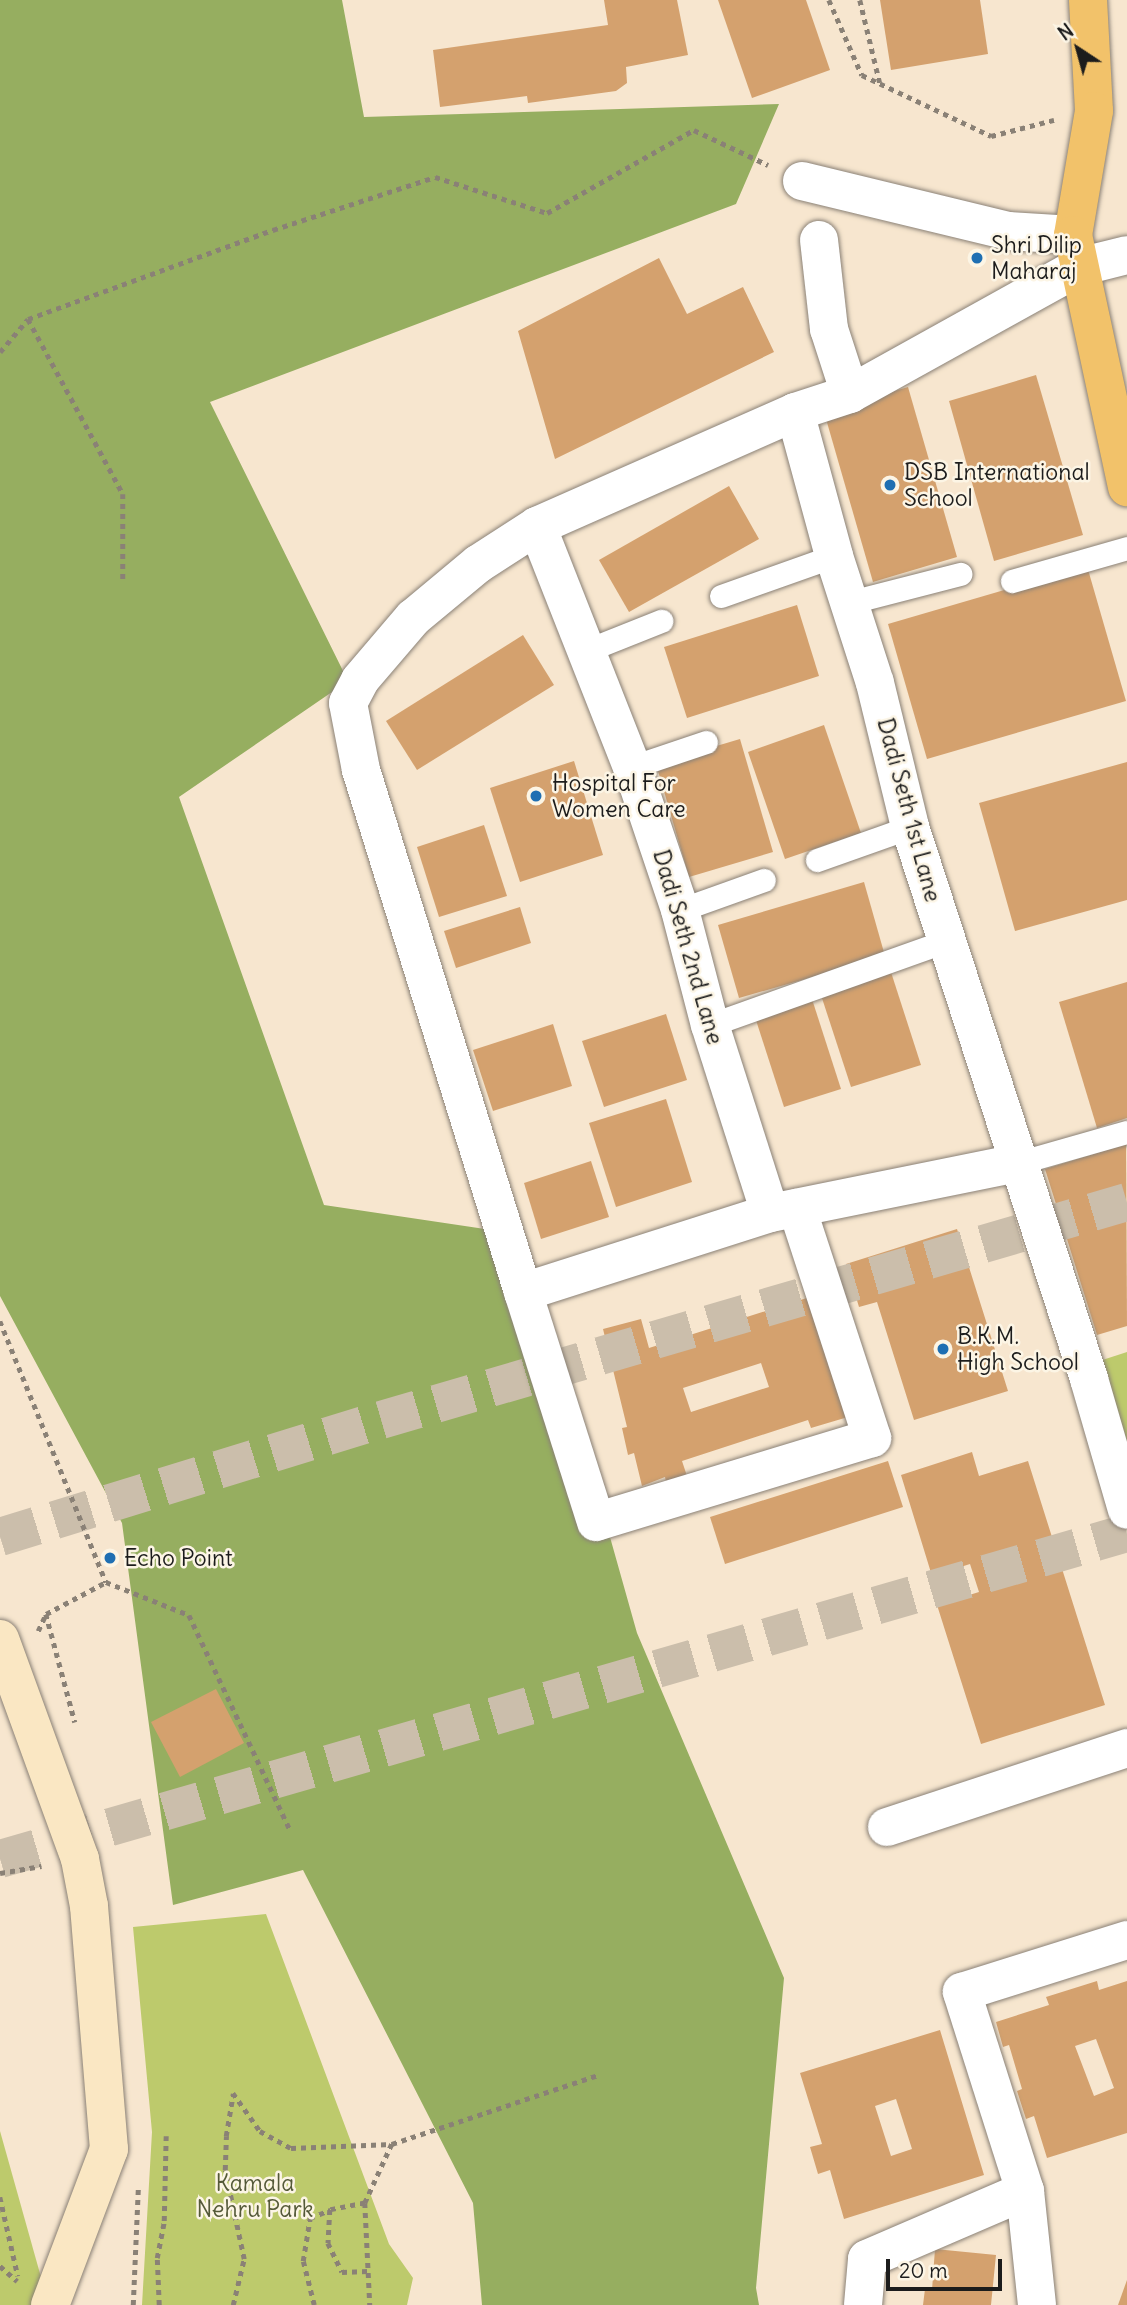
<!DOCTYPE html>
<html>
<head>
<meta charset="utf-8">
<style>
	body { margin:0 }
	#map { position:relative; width:1127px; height:2305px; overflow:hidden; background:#f7e6cf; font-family:Delius,sans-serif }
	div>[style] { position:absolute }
	.green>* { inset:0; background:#bdca6c }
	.forest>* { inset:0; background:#96ae60 }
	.building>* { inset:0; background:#d4a16e }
	.highway-tunnel>* { height:38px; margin-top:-19px; transform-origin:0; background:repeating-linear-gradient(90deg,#cbbeab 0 38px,transparent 0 57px) }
	.path>* { height:4.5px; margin-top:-2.25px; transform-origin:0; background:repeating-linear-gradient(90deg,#8a8176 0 5px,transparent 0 10px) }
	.roads { filter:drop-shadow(0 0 2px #8a8176) drop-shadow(0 0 2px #8a8176) }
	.lane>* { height:23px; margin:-11.5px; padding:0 11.5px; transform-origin:11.5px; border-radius:11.5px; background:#fff }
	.street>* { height:38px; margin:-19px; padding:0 19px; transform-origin:19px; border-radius:19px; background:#fff }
	.secondary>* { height:38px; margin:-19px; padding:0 19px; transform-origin:19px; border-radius:19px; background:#fae7c3 }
	.primary>* { height:38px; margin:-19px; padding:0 19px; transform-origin:19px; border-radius:19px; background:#f2c26a }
	.dots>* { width:19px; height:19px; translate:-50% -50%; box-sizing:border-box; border:4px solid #fcf5e5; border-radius:50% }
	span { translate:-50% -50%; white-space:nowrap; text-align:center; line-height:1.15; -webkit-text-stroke:5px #fcf5e5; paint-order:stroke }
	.poi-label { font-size:23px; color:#1c1c1c }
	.left { translate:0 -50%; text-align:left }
	.street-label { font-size:23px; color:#1c1c1c }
	.park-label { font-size:23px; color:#545938 }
	.north { position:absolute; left:1043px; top:14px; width:70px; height:70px; -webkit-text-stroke:5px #fcf5e5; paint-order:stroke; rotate:324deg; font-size:19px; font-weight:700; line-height:28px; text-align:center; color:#1c1c1c }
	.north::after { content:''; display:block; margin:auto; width:24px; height:32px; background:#1c1c1c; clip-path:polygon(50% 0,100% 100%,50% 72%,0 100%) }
	.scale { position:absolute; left:886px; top:2259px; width:116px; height:32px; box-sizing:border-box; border:4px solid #1c1c1c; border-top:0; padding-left:9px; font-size:21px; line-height:24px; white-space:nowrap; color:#1c1c1c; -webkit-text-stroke:5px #fcf5e5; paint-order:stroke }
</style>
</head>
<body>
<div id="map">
	<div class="green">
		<i style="clip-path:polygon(1127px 1352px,1127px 1493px,1084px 1366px)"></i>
		<i style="clip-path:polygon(266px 1914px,389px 2244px,413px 2278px,407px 2305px,142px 2305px,152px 2132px,133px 1927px)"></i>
		<i style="clip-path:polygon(0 2131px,46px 2295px,43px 2305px,0 2305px)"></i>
	</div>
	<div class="forest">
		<i style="clip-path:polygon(0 0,342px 0,364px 117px,779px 104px,736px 204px,210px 402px,348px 681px,179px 797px,324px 1205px,525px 1235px,637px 1633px,784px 1978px,756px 2288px,759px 2305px,482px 2305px,473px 2203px,303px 1870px,173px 1905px,122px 1523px,0 1296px)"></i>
	</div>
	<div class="building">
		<i style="clip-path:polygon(604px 0,677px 0,688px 55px,626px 67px,627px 83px,616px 91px,528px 103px,527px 96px,440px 107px,433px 50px,608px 25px)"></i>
		<i style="clip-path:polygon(718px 0,806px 0,830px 70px,752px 98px)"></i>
		<i style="clip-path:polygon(880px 0,980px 0,988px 54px,891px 70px)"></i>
		<i style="clip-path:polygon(659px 258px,687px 314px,743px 287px,774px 352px,555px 459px,518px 331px)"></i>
		<i style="clip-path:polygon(1036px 375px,1083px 535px,994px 561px,949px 401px)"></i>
		<i style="clip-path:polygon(908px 387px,957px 557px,873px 582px,824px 412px)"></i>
		<i style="clip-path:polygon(729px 486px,759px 539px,629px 612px,599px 560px)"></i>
		<i style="clip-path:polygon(1087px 566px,1126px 701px,927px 759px,888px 624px)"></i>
		<i style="clip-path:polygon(797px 605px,819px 676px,687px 718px,664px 647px)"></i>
		<i style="clip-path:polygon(523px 635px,554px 685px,417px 770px,386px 721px)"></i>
		<i style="clip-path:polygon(824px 725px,861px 833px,785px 859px,748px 752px)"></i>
		<i style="clip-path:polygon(740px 739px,773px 852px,689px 877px,656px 764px)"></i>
		<i style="clip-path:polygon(574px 761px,603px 855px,520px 882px,490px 788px)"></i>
		<i style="clip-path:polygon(1127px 762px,1127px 900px,1015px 931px,979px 803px)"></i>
		<i style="clip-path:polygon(484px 825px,507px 896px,439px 917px,417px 847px)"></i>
		<i style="clip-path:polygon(864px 882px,885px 956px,739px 998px,718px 925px)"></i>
		<i style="clip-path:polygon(520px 907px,531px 943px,456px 968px,444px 931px)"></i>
		<i style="clip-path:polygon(890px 969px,921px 1065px,851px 1087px,820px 992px)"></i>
		<i style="clip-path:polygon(1127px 982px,1127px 1118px,1097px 1128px,1059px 1002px)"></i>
		<i style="clip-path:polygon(811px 996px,841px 1089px,784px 1107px,754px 1014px)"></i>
		<i style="clip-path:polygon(666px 1014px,687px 1080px,604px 1107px,582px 1041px)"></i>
		<i style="clip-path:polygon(553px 1024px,572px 1086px,493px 1111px,473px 1050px)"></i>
		<i style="clip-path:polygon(666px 1099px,692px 1182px,616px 1207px,589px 1123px)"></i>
		<i style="clip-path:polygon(1126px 1144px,1127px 1326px,1097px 1335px,1045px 1169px)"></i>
		<i style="clip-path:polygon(591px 1161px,609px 1217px,541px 1239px,524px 1183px)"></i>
		<i style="clip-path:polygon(957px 1229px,1008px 1391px,914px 1420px,877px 1302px,859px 1307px,846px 1264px)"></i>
		<i style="clip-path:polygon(evenodd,813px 1296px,848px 1417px,811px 1428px,808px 1420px,682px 1461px,687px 1476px,666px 1482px,665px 1477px,642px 1486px,634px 1453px,628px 1455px,622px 1428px,627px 1427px,603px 1329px,641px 1319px,649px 1348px,813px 1296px,761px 1363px,769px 1387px,691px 1412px,683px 1388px,761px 1363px)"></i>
		<i style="clip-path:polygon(972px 1452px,979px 1476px,1028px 1461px,1105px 1705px,981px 1744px,937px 1605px,979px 1592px,970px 1564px,932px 1576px,901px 1475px)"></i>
		<i style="clip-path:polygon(888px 1461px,903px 1507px,725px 1564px,710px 1517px)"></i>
		<i style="clip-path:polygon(216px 1689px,244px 1743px,180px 1777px,151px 1722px)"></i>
		<i style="clip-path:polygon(evenodd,1097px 1981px,1099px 1990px,1127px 1981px,1127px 2133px,1047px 2158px,1034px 2116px,1026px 2119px,1017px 2091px,1022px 2089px,1009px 2045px,1003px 2047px,996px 2022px,1049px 2005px,1046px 1997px,1097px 1981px,1096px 2039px,1114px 2088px,1094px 2096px,1075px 2046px,1096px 2039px)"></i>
		<i style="clip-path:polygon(evenodd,940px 2030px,984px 2175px,844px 2219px,830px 2170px,818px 2174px,810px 2147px,822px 2144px,800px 2073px,940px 2030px,896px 2099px,912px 2149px,891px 2156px,875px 2106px,896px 2099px)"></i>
		<i style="clip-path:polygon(935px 2249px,996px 2255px,991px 2305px,923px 2305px,925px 2289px,932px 2290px)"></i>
		<i style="clip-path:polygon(1127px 2280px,1127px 2305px,1118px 2305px)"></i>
	</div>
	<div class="highway-tunnel">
		<i style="left:0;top:1537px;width:399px;rotate:-17.1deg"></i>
		<i style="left:381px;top:1420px;width:777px;rotate:-16.29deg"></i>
		<i style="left:0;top:1859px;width:1173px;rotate:-16.13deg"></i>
	</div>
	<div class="path">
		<i style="left:829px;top:0;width:82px;rotate:66.3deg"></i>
		<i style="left:862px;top:75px;width:143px;rotate:25.3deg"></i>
		<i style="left:991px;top:136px;width:65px;rotate:-14.3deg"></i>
		<i style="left:860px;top:0;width:85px;rotate:76.5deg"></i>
		<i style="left:28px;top:319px;width:199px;rotate:61.5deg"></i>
		<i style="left:123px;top:494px;width:86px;rotate:90deg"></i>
		<i style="left:0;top:352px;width:43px;rotate:-49.7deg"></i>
		<i style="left:28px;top:319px;width:261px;rotate:-20deg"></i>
		<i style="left:273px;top:230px;width:170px;rotate:-18.1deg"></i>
		<i style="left:435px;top:177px;width:118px;rotate:17.8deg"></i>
		<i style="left:547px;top:213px;width:169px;rotate:-29.5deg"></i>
		<i style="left:694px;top:130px;width:82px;rotate:25.3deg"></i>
		<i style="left:0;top:1321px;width:282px;rotate:67.9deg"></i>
		<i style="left:106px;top:1582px;width:89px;rotate:21.7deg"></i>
		<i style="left:189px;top:1615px;width:238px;rotate:64.8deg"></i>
		<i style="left:46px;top:1614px;width:112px;rotate:75deg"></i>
		<i style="left:38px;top:1631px;width:19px;rotate:-65deg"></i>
		<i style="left:46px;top:1614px;width:68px;rotate:-28.1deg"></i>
		<i style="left:0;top:1873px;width:42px;rotate:-9.7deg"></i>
		<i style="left:233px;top:2093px;width:47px;rotate:54.6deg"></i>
		<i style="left:260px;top:2131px;width:35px;rotate:29deg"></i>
		<i style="left:291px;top:2148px;width:101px;rotate:-2.3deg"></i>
		<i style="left:392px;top:2144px;width:65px;rotate:114.6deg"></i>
		<i style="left:365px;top:2203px;width:102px;rotate:87.2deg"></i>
		<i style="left:392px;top:2144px;width:217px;rotate:-18.5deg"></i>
		<i style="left:0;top:2197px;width:81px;rotate:77.2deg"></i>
		<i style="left:365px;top:2203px;width:36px;rotate:169deg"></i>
		<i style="left:330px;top:2210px;width:33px;rotate:93deg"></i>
		<i style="left:328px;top:2243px;width:32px;rotate:64deg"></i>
		<i style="left:342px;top:2272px;width:26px;rotate:-2deg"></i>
		<i style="left:0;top:2266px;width:23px;rotate:41deg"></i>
		<i style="left:133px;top:2305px;width:116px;rotate:-87.5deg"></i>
		<i style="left:159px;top:2305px;width:47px;rotate:-92.4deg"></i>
		<i style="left:157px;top:2258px;width:38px;rotate:-79deg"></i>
		<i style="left:164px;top:2221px;width:85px;rotate:-88.7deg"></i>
		<i style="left:233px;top:2305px;width:47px;rotate:-76.6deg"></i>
		<i style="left:244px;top:2259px;width:91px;rotate:-102.1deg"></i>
		<i style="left:225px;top:2170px;width:34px;rotate:-88deg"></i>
		<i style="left:226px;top:2136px;width:43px;rotate:-80.5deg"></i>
		<i style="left:314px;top:2305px;width:45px;rotate:-104deg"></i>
		<i style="left:303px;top:2261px;width:44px;rotate:-80.8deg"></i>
		<i style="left:310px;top:2218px;width:22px;rotate:-22deg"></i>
	</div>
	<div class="roads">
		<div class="lane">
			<i style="left:1012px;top:581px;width:120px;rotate:-16deg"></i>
			<i style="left:721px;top:596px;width:120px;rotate:-19.5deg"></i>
			<i style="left:851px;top:602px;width:113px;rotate:-14.4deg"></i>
			<i style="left:588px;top:650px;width:79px;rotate:-21.7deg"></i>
			<i style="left:632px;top:767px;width:78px;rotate:-18.7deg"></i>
			<i style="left:817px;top:860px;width:99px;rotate:-19.5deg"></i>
			<i style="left:680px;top:910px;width:89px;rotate:-19.7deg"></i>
			<i style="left:710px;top:1025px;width:251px;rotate:-19.6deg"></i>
			<i style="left:1018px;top:1163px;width:113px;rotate:-15.9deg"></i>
		</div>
		<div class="street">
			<i style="left:802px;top:181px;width:212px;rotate:13.6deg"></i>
			<i style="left:1008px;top:231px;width:65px;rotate:3.5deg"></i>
			<i style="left:819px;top:240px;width:90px;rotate:83.6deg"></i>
			<i style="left:829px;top:329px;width:68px;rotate:72.1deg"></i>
			<i style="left:795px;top:412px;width:149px;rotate:74.8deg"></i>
			<i style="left:834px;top:556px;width:133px;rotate:72.1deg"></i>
			<i style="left:875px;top:683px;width:148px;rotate:76.3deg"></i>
			<i style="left:910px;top:827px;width:580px;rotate:72.03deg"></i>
			<i style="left:1089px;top:1379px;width:136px;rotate:73.8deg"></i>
			<i style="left:537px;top:526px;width:259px;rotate:68.5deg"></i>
			<i style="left:632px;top:767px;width:151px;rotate:71.4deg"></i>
			<i style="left:680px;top:910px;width:119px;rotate:75.4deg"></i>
			<i style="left:710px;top:1025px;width:197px;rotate:72.3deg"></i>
			<i style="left:797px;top:1208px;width:242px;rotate:71.9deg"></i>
			<i style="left:872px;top:1438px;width:288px;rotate:163.1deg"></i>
			<i style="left:596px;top:1522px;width:241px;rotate:-107.6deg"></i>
			<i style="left:523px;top:1292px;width:259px;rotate:-17.7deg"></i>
			<i style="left:770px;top:1213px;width:253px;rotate:-11.4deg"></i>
			<i style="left:523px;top:1292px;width:547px;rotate:-107.24deg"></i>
			<i style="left:361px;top:770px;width:68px;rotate:-101deg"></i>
			<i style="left:348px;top:703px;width:26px;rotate:-62deg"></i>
			<i style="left:360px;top:680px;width:82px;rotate:-49.5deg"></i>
			<i style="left:413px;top:618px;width:85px;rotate:-39.7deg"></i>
			<i style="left:478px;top:564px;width:70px;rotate:-32.8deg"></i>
			<i style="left:537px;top:526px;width:282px;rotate:-23.8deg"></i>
			<i style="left:795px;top:412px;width:58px;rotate:-18.1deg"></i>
			<i style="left:850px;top:394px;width:262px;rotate:-29deg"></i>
			<i style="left:1079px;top:267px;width:49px;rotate:-14deg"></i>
			<i style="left:887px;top:1827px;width:253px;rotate:-18.2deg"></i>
			<i style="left:863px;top:2305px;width:46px;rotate:-85deg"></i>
			<i style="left:867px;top:2259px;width:172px;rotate:-23.3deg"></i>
			<i style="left:1037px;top:2305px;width:115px;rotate:-96deg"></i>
			<i style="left:1025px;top:2191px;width:209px;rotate:-107.6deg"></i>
			<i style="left:962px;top:1992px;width:173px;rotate:-17.5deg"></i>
		</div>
		<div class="secondary">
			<i style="left:0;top:1639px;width:234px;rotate:70deg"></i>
			<i style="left:80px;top:1859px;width:48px;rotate:79.2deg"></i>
			<i style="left:89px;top:1906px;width:244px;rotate:85.3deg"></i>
			<i style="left:109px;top:2149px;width:167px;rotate:110.7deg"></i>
		</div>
		<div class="primary">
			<i style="left:1088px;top:0;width:111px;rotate:86.9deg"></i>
			<i style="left:1094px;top:111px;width:126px;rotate:99.6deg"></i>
			<i style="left:1073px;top:235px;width:258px;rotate:77.9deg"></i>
		</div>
	</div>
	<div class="dots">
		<i style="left:977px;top:258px;background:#1f6fb2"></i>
		<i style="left:890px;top:485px;background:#1f6fb2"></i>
		<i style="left:536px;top:796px;background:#1f6fb2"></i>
		<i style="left:943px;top:1349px;background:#1f6fb2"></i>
		<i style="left:110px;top:1558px;background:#1f6fb2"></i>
	</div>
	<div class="poi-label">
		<span class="left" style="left:991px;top:258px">Shri Dilip<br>Maharaj</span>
		<span class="left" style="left:904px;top:485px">DSB International<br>School</span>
		<span class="left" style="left:552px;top:796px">Hospital For<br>Women Care</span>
		<span class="left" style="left:957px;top:1349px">B.K.M.<br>High School</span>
		<span class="left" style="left:124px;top:1558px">Echo Point</span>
	</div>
	<div class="street-label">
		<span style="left:909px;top:810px;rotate:75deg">Dadi Seth 1st Lane</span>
		<span style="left:688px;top:947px;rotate:74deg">Dadi Seth 2nd Lane</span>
	</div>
	<div class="park-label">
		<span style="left:255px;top:2196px">Kamala<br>Nehru Park</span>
	</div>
	<div class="north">N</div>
	<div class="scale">20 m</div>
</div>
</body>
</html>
